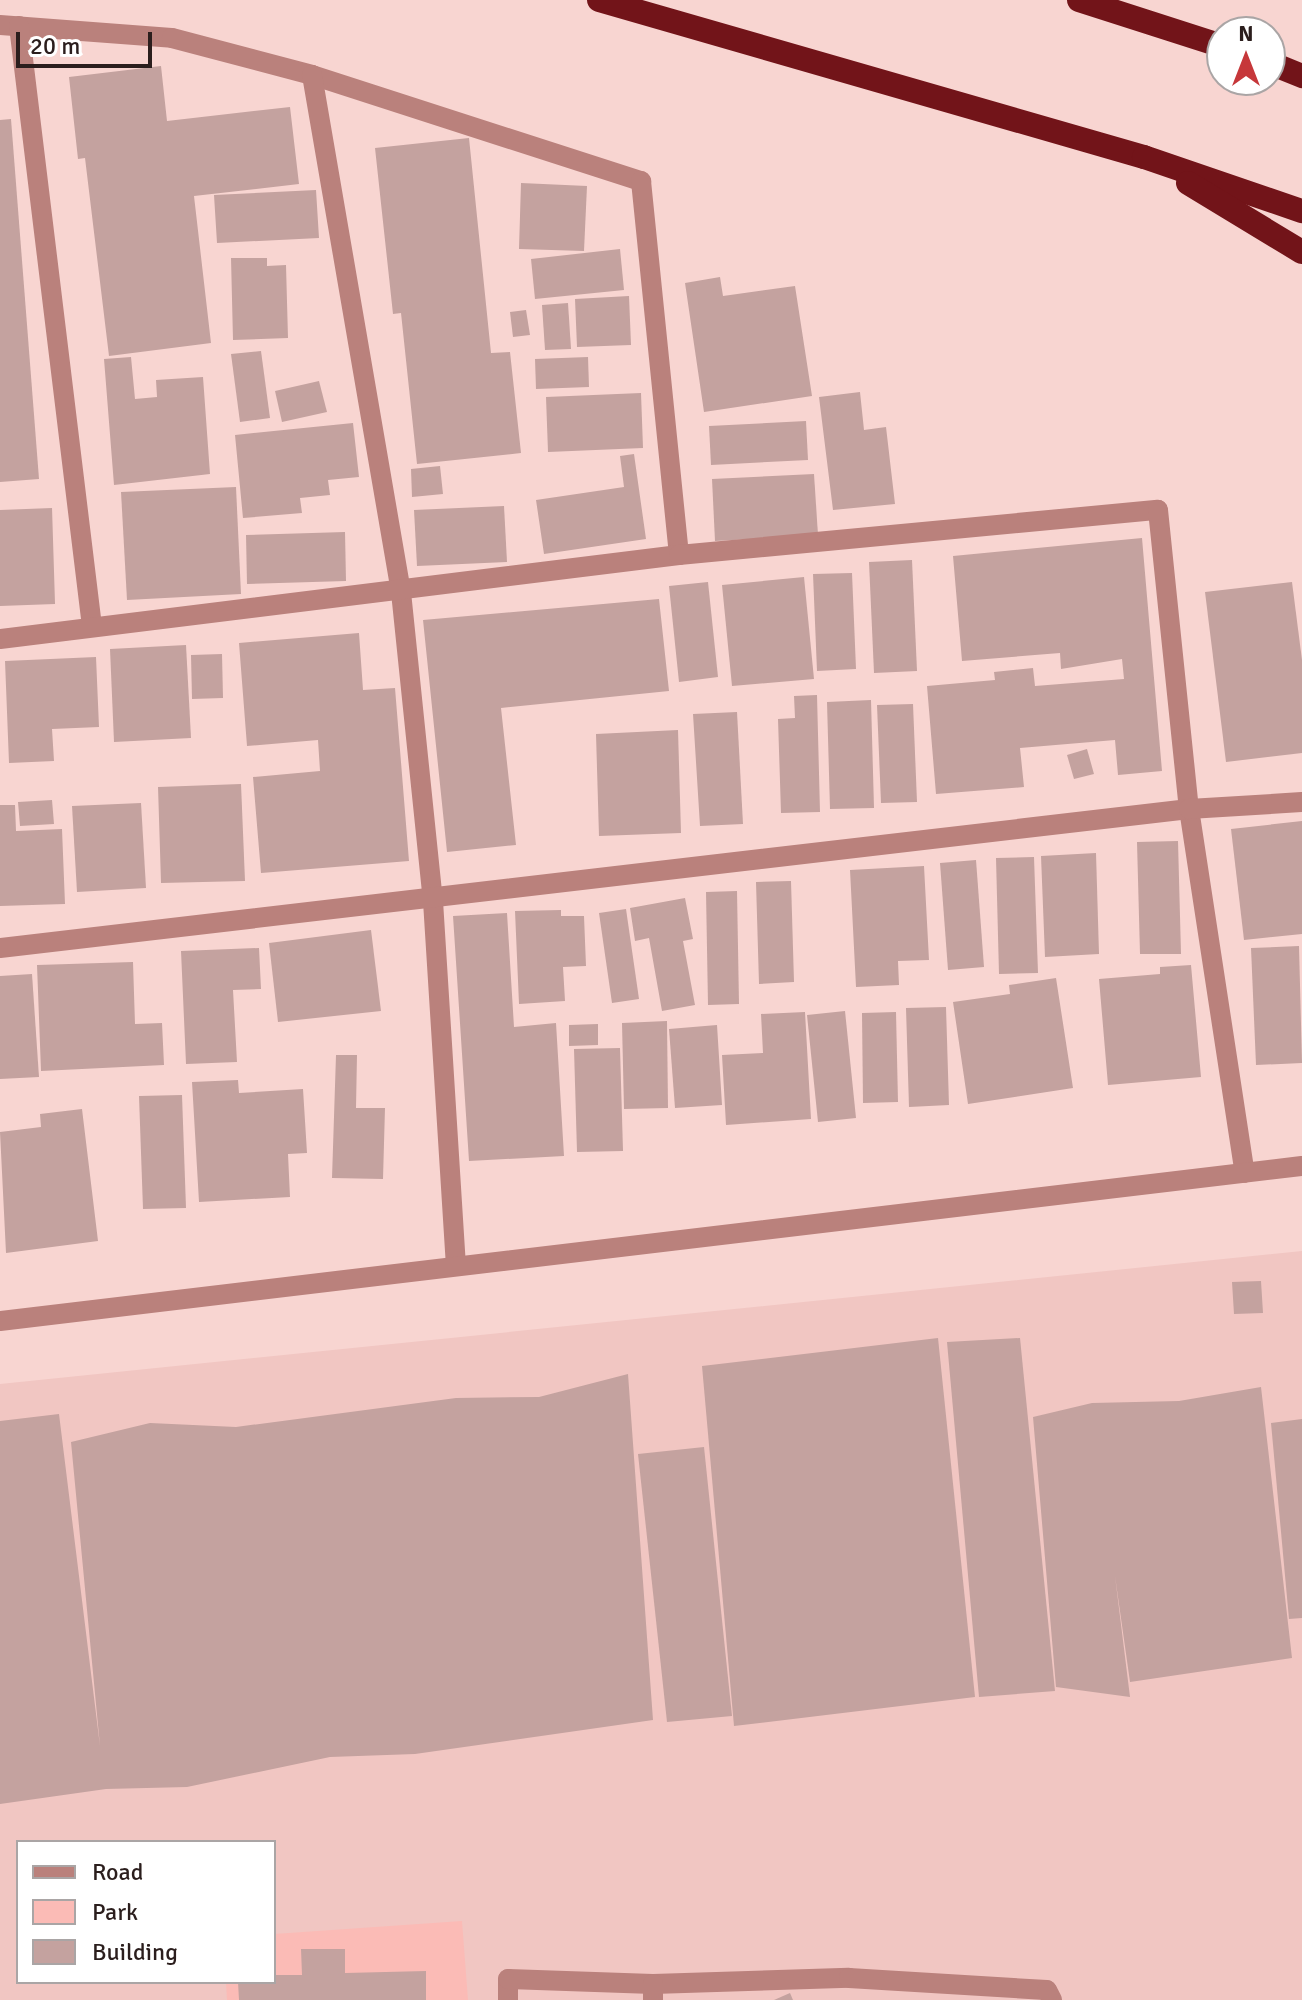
<!DOCTYPE html>
<html>
<head>
<meta charset="utf-8">
<style>
	body { margin:0 }
	#map { position:relative; width:1302px; height:2000px; overflow:hidden; background:#f8d5d1; font-family:Signika,sans-serif }
	div>[style] { position:absolute }
	.built>* { inset:0; background:#f1c6c2 }
	.green>* { inset:0; background:#fbbbb6 }
	.building>* { inset:0; background:#c4a29f }
	.lane>* { height:20px; margin:-10px; padding:0 10px; transform-origin:10px; border-radius:10px; background:#ba817c }
	.street>* { height:20px; margin:-10px; padding:0 10px; transform-origin:10px; border-radius:10px; background:#ba817c }
	.highway>* { height:24px; margin:-12px; padding:0 12px; transform-origin:12px; border-radius:12px; background:#721419 }
	span { translate:-50% -50%; white-space:nowrap; text-align:center; line-height:1.15; -webkit-text-stroke:6px #fff; paint-order:stroke }
	.legend { position:absolute; left:16px; top:1840px; width:260px; height:144px; box-sizing:border-box; background:#fff; border:2px solid #aaa5a5; margin:0; padding:10px 14px; list-style:none; font-size:24px; color:#2b1e1d }
	.legend li { display:flex; align-items:center; gap:16px; height:40px }
	.legend b { width:40px; border:2px solid #aaa5a5 }
	.north { position:absolute; left:1206px; top:16px; width:80px; height:80px; box-sizing:border-box; background:#fff; border:2px solid #aaa5a5; border-radius:50%; rotate:0deg; font-size:22px; font-weight:700; line-height:32px; text-align:center; color:#2b1e1d }
	.north::after { content:''; display:block; margin:auto; width:28px; height:36px; background:#c6373a; clip-path:polygon(50% 0,100% 100%,50% 72%,0 100%) }
	.scale { position:absolute; left:16px; top:32px; width:136px; height:36px; box-sizing:border-box; border:4px solid #2b1e1d; border-top:0; padding-left:10px; font-size:24px; line-height:28px; white-space:nowrap; color:#2b1e1d; -webkit-text-stroke:6px #fff; paint-order:stroke }
</style>
</head>
<body>
<div id="map">
	<div class="built">
		<i style="clip-path:polygon(evenodd,1302px 1251px,1302px 2000px,0 2000px,0 1384px,1302px 1251px,18px 1842px,274px 1842px,274px 1982px,18px 1982px,18px 1842px)"></i>
	</div>
	<div class="green">
		<i style="clip-path:polygon(462px 1921px,468px 2000px,227px 2000px,226px 1982px,274px 1982px,274px 1934px)"></i>
	</div>
	<div class="building">
		<i style="clip-path:polygon(161px 66px,167px 121px,290px 107px,299px 184px,194px 196px,211px 343px,109px 356px,85px 158px,78px 159px,69px 77px)"></i>
		<i style="clip-path:polygon(11px 119px,39px 479px,0 482px,0 120px)"></i>
		<i style="clip-path:polygon(469px 138px,491px 353px,510px 352px,521px 453px,417px 464px,401px 313px,393px 314px,375px 148px)"></i>
		<i style="clip-path:polygon(521px 183px,587px 186px,584px 251px,519px 249px)"></i>
		<i style="clip-path:polygon(316px 190px,319px 238px,217px 243px,214px 195px)"></i>
		<i style="clip-path:polygon(620px 249px,624px 290px,535px 299px,531px 259px)"></i>
		<i style="clip-path:polygon(231px 258px,267px 258px,267px 266px,286px 265px,288px 338px,233px 340px)"></i>
		<i style="clip-path:polygon(720px 277px,723px 296px,795px 286px,812px 396px,704px 412px,685px 283px)"></i>
		<i style="clip-path:polygon(629px 296px,631px 345px,577px 347px,575px 299px)"></i>
		<i style="clip-path:polygon(568px 303px,571px 349px,545px 350px,542px 305px)"></i>
		<i style="clip-path:polygon(526px 310px,530px 335px,513px 337px,510px 312px)"></i>
		<i style="clip-path:polygon(261px 351px,270px 418px,240px 422px,231px 354px)"></i>
		<i style="clip-path:polygon(131px 357px,135px 399px,157px 397px,156px 380px,203px 377px,210px 474px,114px 485px,104px 359px)"></i>
		<i style="clip-path:polygon(588px 357px,589px 387px,536px 389px,535px 359px)"></i>
		<i style="clip-path:polygon(319px 381px,327px 412px,282px 422px,275px 391px)"></i>
		<i style="clip-path:polygon(860px 392px,864px 430px,886px 427px,895px 504px,833px 510px,819px 397px)"></i>
		<i style="clip-path:polygon(641px 393px,643px 448px,548px 452px,546px 397px)"></i>
		<i style="clip-path:polygon(806px 421px,808px 460px,711px 465px,709px 426px)"></i>
		<i style="clip-path:polygon(353px 423px,359px 477px,328px 480px,330px 495px,300px 498px,302px 513px,243px 518px,235px 435px)"></i>
		<i style="clip-path:polygon(634px 454px,646px 539px,544px 554px,536px 500px,624px 487px,620px 456px)"></i>
		<i style="clip-path:polygon(440px 466px,443px 494px,412px 497px,411px 469px)"></i>
		<i style="clip-path:polygon(814px 474px,818px 535px,715px 541px,712px 479px)"></i>
		<i style="clip-path:polygon(236px 487px,241px 594px,127px 600px,121px 492px)"></i>
		<i style="clip-path:polygon(504px 506px,507px 562px,417px 566px,414px 510px)"></i>
		<i style="clip-path:polygon(52px 508px,55px 604px,0 606px,0 510px)"></i>
		<i style="clip-path:polygon(345px 532px,346px 581px,247px 584px,246px 535px)"></i>
		<i style="clip-path:polygon(1142px 538px,1162px 771px,1118px 775px,1115px 740px,1020px 748px,1024px 787px,936px 794px,927px 686px,995px 680px,994px 672px,1033px 668px,1035px 686px,1124px 679px,1122px 659px,1061px 669px,1060px 653px,962px 661px,953px 556px)"></i>
		<i style="clip-path:polygon(912px 560px,917px 671px,874px 673px,869px 562px)"></i>
		<i style="clip-path:polygon(852px 573px,856px 669px,817px 671px,813px 574px)"></i>
		<i style="clip-path:polygon(804px 577px,814px 679px,732px 686px,722px 585px)"></i>
		<i style="clip-path:polygon(708px 582px,718px 677px,679px 682px,669px 586px)"></i>
		<i style="clip-path:polygon(1292px 582px,1302px 660px,1302px 753px,1226px 762px,1205px 592px)"></i>
		<i style="clip-path:polygon(659px 599px,669px 691px,501px 708px,516px 845px,447px 852px,423px 620px)"></i>
		<i style="clip-path:polygon(359px 633px,363px 690px,395px 688px,409px 861px,261px 873px,253px 777px,320px 771px,318px 740px,247px 746px,239px 643px)"></i>
		<i style="clip-path:polygon(186px 645px,191px 738px,114px 742px,110px 649px)"></i>
		<i style="clip-path:polygon(222px 654px,223px 698px,192px 699px,191px 655px)"></i>
		<i style="clip-path:polygon(96px 657px,99px 727px,52px 729px,54px 761px,9px 763px,5px 661px)"></i>
		<i style="clip-path:polygon(817px 695px,820px 812px,781px 813px,778px 719px,795px 718px,794px 696px)"></i>
		<i style="clip-path:polygon(871px 700px,874px 808px,830px 809px,827px 702px)"></i>
		<i style="clip-path:polygon(913px 704px,917px 802px,881px 803px,877px 705px)"></i>
		<i style="clip-path:polygon(737px 712px,743px 824px,700px 826px,693px 714px)"></i>
		<i style="clip-path:polygon(678px 730px,681px 833px,599px 836px,596px 734px)"></i>
		<i style="clip-path:polygon(1087px 749px,1094px 774px,1074px 779px,1067px 755px)"></i>
		<i style="clip-path:polygon(241px 784px,245px 881px,161px 883px,158px 787px)"></i>
		<i style="clip-path:polygon(52px 800px,54px 824px,20px 826px,18px 802px)"></i>
		<i style="clip-path:polygon(141px 803px,146px 888px,77px 892px,72px 806px)"></i>
		<i style="clip-path:polygon(0 805px,15px 805px,16px 831px,62px 829px,65px 904px,0 906px)"></i>
		<i style="clip-path:polygon(1302px 821px,1302px 934px,1244px 940px,1231px 829px)"></i>
		<i style="clip-path:polygon(1178px 841px,1181px 954px,1140px 954px,1137px 842px)"></i>
		<i style="clip-path:polygon(1096px 853px,1099px 954px,1045px 957px,1041px 856px)"></i>
		<i style="clip-path:polygon(1034px 857px,1038px 973px,999px 974px,996px 858px)"></i>
		<i style="clip-path:polygon(976px 860px,984px 967px,948px 970px,940px 863px)"></i>
		<i style="clip-path:polygon(924px 866px,929px 960px,898px 961px,899px 985px,856px 987px,850px 870px)"></i>
		<i style="clip-path:polygon(791px 881px,794px 982px,759px 984px,756px 882px)"></i>
		<i style="clip-path:polygon(737px 891px,739px 1004px,708px 1005px,706px 892px)"></i>
		<i style="clip-path:polygon(685px 898px,693px 939px,683px 941px,695px 1005px,662px 1011px,649px 938px,635px 941px,630px 908px)"></i>
		<i style="clip-path:polygon(626px 909px,639px 999px,612px 1003px,599px 913px)"></i>
		<i style="clip-path:polygon(561px 910px,561px 916px,584px 916px,586px 966px,563px 967px,565px 1001px,519px 1004px,515px 911px)"></i>
		<i style="clip-path:polygon(507px 913px,514px 1027px,556px 1023px,564px 1156px,469px 1161px,453px 916px)"></i>
		<i style="clip-path:polygon(371px 930px,381px 1011px,278px 1022px,269px 943px)"></i>
		<i style="clip-path:polygon(1299px 946px,1302px 1063px,1256px 1065px,1251px 948px)"></i>
		<i style="clip-path:polygon(259px 948px,261px 989px,233px 990px,237px 1062px,186px 1064px,181px 951px)"></i>
		<i style="clip-path:polygon(133px 962px,135px 1024px,162px 1023px,164px 1065px,41px 1071px,37px 965px)"></i>
		<i style="clip-path:polygon(1191px 965px,1201px 1077px,1108px 1085px,1099px 979px,1160px 974px,1160px 967px)"></i>
		<i style="clip-path:polygon(32px 974px,39px 1077px,0 1079px,0 976px)"></i>
		<i style="clip-path:polygon(1056px 978px,1073px 1088px,968px 1104px,953px 1002px,1010px 994px,1009px 985px)"></i>
		<i style="clip-path:polygon(946px 1007px,949px 1105px,909px 1107px,906px 1008px)"></i>
		<i style="clip-path:polygon(845px 1011px,856px 1118px,818px 1122px,807px 1015px)"></i>
		<i style="clip-path:polygon(805px 1012px,811px 1119px,726px 1125px,722px 1055px,763px 1053px,761px 1014px)"></i>
		<i style="clip-path:polygon(896px 1012px,898px 1102px,863px 1103px,862px 1013px)"></i>
		<i style="clip-path:polygon(667px 1021px,668px 1108px,624px 1109px,622px 1023px)"></i>
		<i style="clip-path:polygon(598px 1024px,598px 1045px,569px 1046px,569px 1025px)"></i>
		<i style="clip-path:polygon(717px 1025px,722px 1105px,675px 1108px,669px 1029px)"></i>
		<i style="clip-path:polygon(620px 1048px,623px 1151px,577px 1152px,574px 1049px)"></i>
		<i style="clip-path:polygon(336px 1055px,357px 1055px,356px 1108px,385px 1108px,383px 1179px,332px 1178px)"></i>
		<i style="clip-path:polygon(238px 1080px,239px 1093px,303px 1089px,307px 1153px,288px 1154px,290px 1197px,199px 1202px,192px 1082px)"></i>
		<i style="clip-path:polygon(182px 1095px,186px 1208px,143px 1209px,139px 1096px)"></i>
		<i style="clip-path:polygon(82px 1109px,98px 1241px,6px 1253px,0 1132px,41px 1127px,40px 1114px)"></i>
		<i style="clip-path:polygon(1261px 1281px,1263px 1313px,1234px 1314px,1232px 1282px)"></i>
		<i style="clip-path:polygon(938px 1338px,975px 1697px,734px 1726px,702px 1366px)"></i>
		<i style="clip-path:polygon(1020px 1338px,1055px 1691px,979px 1697px,947px 1342px)"></i>
		<i style="clip-path:polygon(628px 1374px,653px 1720px,415px 1754px,330px 1757px,187px 1787px,106px 1789px,0 1804px,0 1421px,59px 1414px,100px 1746px,71px 1442px,150px 1423px,236px 1427px,456px 1398px,539px 1397px)"></i>
		<i style="clip-path:polygon(1261px 1387px,1292px 1658px,1130px 1682px,1115px 1576px,1130px 1697px,1056px 1687px,1033px 1417px,1092px 1403px,1179px 1401px)"></i>
		<i style="clip-path:polygon(1302px 1419px,1302px 1618px,1289px 1619px,1271px 1423px)"></i>
		<i style="clip-path:polygon(704px 1447px,732px 1716px,667px 1722px,638px 1454px)"></i>
		<i style="clip-path:polygon(301px 1949px,345px 1949px,345px 1973px,426px 1971px,426px 2000px,239px 2000px,238px 1982px,274px 1982px,274px 1975px,302px 1975px)"></i>
		<i style="clip-path:polygon(790px 1993px,793px 2000px,774px 2000px)"></i>
	</div>
	<div class="lane">
		<i style="left:508px;top:2000px;width:21px;rotate:-90deg"></i>
		<i style="left:508px;top:1979px;width:145px;rotate:2deg"></i>
		<i style="left:653px;top:1984px;width:196px;rotate:-1.8deg"></i>
		<i style="left:849px;top:1978px;width:198px;rotate:3.5deg"></i>
		<i style="left:1047px;top:1990px;width:11px;rotate:63deg"></i>
	</div>
	<div class="street">
		<i style="left:0;top:25px;width:172px;rotate:4.3deg"></i>
		<i style="left:172px;top:38px;width:145px;rotate:14.8deg"></i>
		<i style="left:312px;top:75px;width:346px;rotate:17.9deg"></i>
		<i style="left:641px;top:181px;width:376px;rotate:84.2deg"></i>
		<i style="left:19px;top:26px;width:605px;rotate:83.07deg"></i>
		<i style="left:312px;top:75px;width:525px;rotate:80.23deg"></i>
		<i style="left:401px;top:592px;width:311px;rotate:84.1deg"></i>
		<i style="left:433px;top:901px;width:363px;rotate:86.4deg"></i>
		<i style="left:0;top:639px;width:684px;rotate:-7.05deg"></i>
		<i style="left:679px;top:555px;width:481px;rotate:-5.4deg"></i>
		<i style="left:1158px;top:510px;width:301px;rotate:84.1deg"></i>
		<i style="left:1189px;top:809px;width:368px;rotate:81.3deg"></i>
		<i style="left:0;top:948px;width:1197px;rotate:-6.67deg"></i>
		<i style="left:1189px;top:809px;width:113px;rotate:-3.5deg"></i>
		<i style="left:0;top:1321px;width:1311px;rotate:-6.79deg"></i>
		<i style="left:653px;top:1984px;width:16px;rotate:90deg"></i>
	</div>
	<div class="highway">
		<i style="left:599px;top:0;width:567px;rotate:16.07deg"></i>
		<i style="left:1144px;top:157px;width:167px;rotate:18.9deg"></i>
		<i style="left:1079px;top:0;width:150px;rotate:17.8deg"></i>
		<i style="left:1270px;top:63px;width:35px;rotate:22deg"></i>
		<i style="left:1188px;top:183px;width:133px;rotate:31.2deg"></i>
	</div>
	<ul class="legend">
	<li><b style="height:10px;background:#ba817c"></b>Road</li>
	<li><b style="height:22px;background:#fbbbb6"></b>Park</li>
	<li><b style="height:22px;background:#c4a29f"></b>Building</li>
	</ul>
	<div class="north">N</div>
	<div class="scale">20 m</div>
</div>
</body>
</html>
